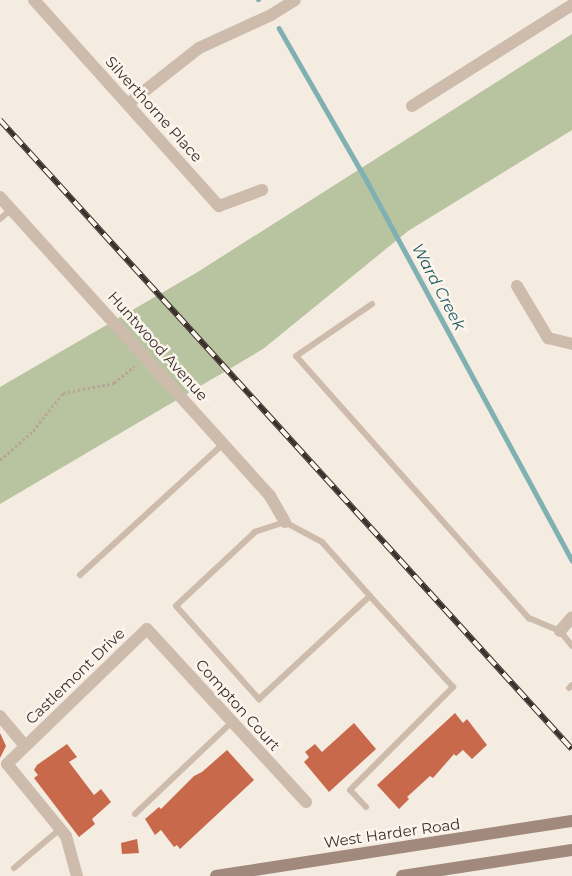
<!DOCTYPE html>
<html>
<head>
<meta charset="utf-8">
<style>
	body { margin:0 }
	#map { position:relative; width:572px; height:876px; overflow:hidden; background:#f4ebe1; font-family:Montserrat,sans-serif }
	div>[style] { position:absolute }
	.green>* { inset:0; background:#b8c4a0 }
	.stream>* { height:4.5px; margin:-2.25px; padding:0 2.25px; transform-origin:2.25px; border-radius:2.25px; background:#7fb0b2 }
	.building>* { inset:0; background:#c8694b }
	.path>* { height:2.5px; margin-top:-1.25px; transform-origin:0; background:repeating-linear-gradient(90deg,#b9a596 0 2.5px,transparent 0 5px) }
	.lane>* { height:6px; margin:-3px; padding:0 3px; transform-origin:3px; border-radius:3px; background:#cdbbac }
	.street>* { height:12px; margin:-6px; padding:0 6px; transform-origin:6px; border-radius:6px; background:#cdbbac }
	.secondary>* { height:12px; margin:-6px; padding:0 6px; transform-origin:6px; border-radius:6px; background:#a18a7d }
	.rail>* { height:5.5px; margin-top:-2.75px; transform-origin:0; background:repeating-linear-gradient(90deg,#fbf5ee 0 11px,#3b302b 0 22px); box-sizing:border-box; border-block:1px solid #3b302b }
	span { translate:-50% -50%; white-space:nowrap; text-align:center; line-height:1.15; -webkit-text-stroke:5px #fbf5ee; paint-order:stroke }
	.street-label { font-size:15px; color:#3b302b }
	.water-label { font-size:16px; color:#1f5a5e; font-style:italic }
</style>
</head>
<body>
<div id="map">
	<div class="green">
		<i style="clip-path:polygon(572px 34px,572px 130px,408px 231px,263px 349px,0 504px,0 387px,196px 273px)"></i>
	</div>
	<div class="stream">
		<i style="left:258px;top:0;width:1px"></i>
		<i style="left:279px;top:28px;width:179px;rotate:60.1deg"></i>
		<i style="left:368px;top:183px;width:429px;rotate:61.6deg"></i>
	</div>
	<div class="building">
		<i style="clip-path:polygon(455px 713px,463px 723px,467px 719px,487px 745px,472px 759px,463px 750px,456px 756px,454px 754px,433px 778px,430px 776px,407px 797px,409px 799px,399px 809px,377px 785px)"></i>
		<i style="clip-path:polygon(354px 723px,376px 749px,329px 792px,304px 762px,309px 757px,305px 752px,315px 744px,322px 752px)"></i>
		<i style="clip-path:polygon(0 733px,6px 746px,0 758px)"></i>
		<i style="clip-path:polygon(67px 744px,77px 757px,69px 762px,94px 795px,101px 789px,111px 802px,92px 819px,95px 824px,79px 837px,34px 778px,38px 775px,34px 770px,37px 765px)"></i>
		<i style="clip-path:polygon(227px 750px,254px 780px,180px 849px,177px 845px,174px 847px,161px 830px,155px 835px,145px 819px,159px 807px,161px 809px,194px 776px,202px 772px)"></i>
		<i style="clip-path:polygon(137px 839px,139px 853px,122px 854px,121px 843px)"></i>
	</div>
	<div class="path">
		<i style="left:0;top:460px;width:44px;rotate:-41.3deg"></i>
		<i style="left:33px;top:431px;width:48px;rotate:-51.7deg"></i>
		<i style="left:63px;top:393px;width:52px;rotate:-11.1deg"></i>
		<i style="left:114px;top:383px;width:26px;rotate:-40deg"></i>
	</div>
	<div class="lane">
		<i style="left:0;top:219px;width:15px;rotate:-42deg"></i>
		<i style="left:372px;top:304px;width:92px;rotate:145.6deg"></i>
		<i style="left:296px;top:356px;width:351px;rotate:48.4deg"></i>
		<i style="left:529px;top:618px;width:34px;rotate:23deg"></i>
		<i style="left:560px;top:631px;width:19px;rotate:51deg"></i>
		<i style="left:80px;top:575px;width:194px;rotate:-42.5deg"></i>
		<i style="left:569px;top:688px;width:4px;rotate:-45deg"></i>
		<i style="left:366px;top:807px;width:23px;rotate:-133deg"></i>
		<i style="left:350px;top:790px;width:146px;rotate:-45deg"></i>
		<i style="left:453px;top:687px;width:123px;rotate:-132.4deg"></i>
		<i style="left:370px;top:596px;width:72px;rotate:-131.6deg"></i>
		<i style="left:322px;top:542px;width:42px;rotate:-151.6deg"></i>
		<i style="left:285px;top:522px;width:32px;rotate:162deg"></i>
		<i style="left:255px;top:532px;width:108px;rotate:136.9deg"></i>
		<i style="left:176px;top:606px;width:125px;rotate:48.3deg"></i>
		<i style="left:259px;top:699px;width:151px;rotate:-42.9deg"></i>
		<i style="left:135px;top:814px;width:132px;rotate:-43.5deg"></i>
		<i style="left:14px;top:868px;width:60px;rotate:-40.3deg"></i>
	</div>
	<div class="street">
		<i style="left:34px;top:0;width:277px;rotate:48.1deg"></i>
		<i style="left:219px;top:206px;width:46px;rotate:-20.4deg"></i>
		<i style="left:128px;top:104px;width:90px;rotate:-38.3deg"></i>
		<i style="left:199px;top:48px;width:79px;rotate:-24.6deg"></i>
		<i style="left:271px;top:15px;width:28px;rotate:-32deg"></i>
		<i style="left:412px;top:106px;width:189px;rotate:-32.3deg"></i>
		<i style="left:0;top:197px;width:403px;rotate:47.9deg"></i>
		<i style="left:270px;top:496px;width:30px;rotate:60deg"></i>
		<i style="left:517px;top:286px;width:61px;rotate:59.2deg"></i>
		<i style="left:548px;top:338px;width:25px;rotate:14deg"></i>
		<i style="left:560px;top:631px;width:18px;rotate:-49deg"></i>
		<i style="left:0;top:716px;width:39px;rotate:50deg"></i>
		<i style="left:77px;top:876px;width:41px;rotate:-105.4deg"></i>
		<i style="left:66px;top:836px;width:93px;rotate:-129.3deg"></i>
		<i style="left:7px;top:764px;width:194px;rotate:-44deg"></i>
		<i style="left:147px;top:629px;width:235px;rotate:47.4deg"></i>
	</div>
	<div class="secondary">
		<i style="left:216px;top:876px;width:360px;rotate:-8.8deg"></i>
		<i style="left:402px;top:876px;width:172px;rotate:-8.7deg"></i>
	</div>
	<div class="rail">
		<i style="left:0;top:120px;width:850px;rotate:47.72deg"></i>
	</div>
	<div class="street-label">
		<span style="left:154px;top:109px;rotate:48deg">Silverthorne Place</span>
		<span style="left:158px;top:346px;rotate:48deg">Huntwood Avenue</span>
		<span style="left:75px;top:676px;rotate:-44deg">Castlemont Drive</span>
		<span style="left:238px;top:705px;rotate:48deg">Compton Court</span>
		<span style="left:392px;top:833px;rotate:-8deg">West Harder Road</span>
	</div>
	<div class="water-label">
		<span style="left:438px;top:287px;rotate:62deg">Ward Creek</span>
	</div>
</div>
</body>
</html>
